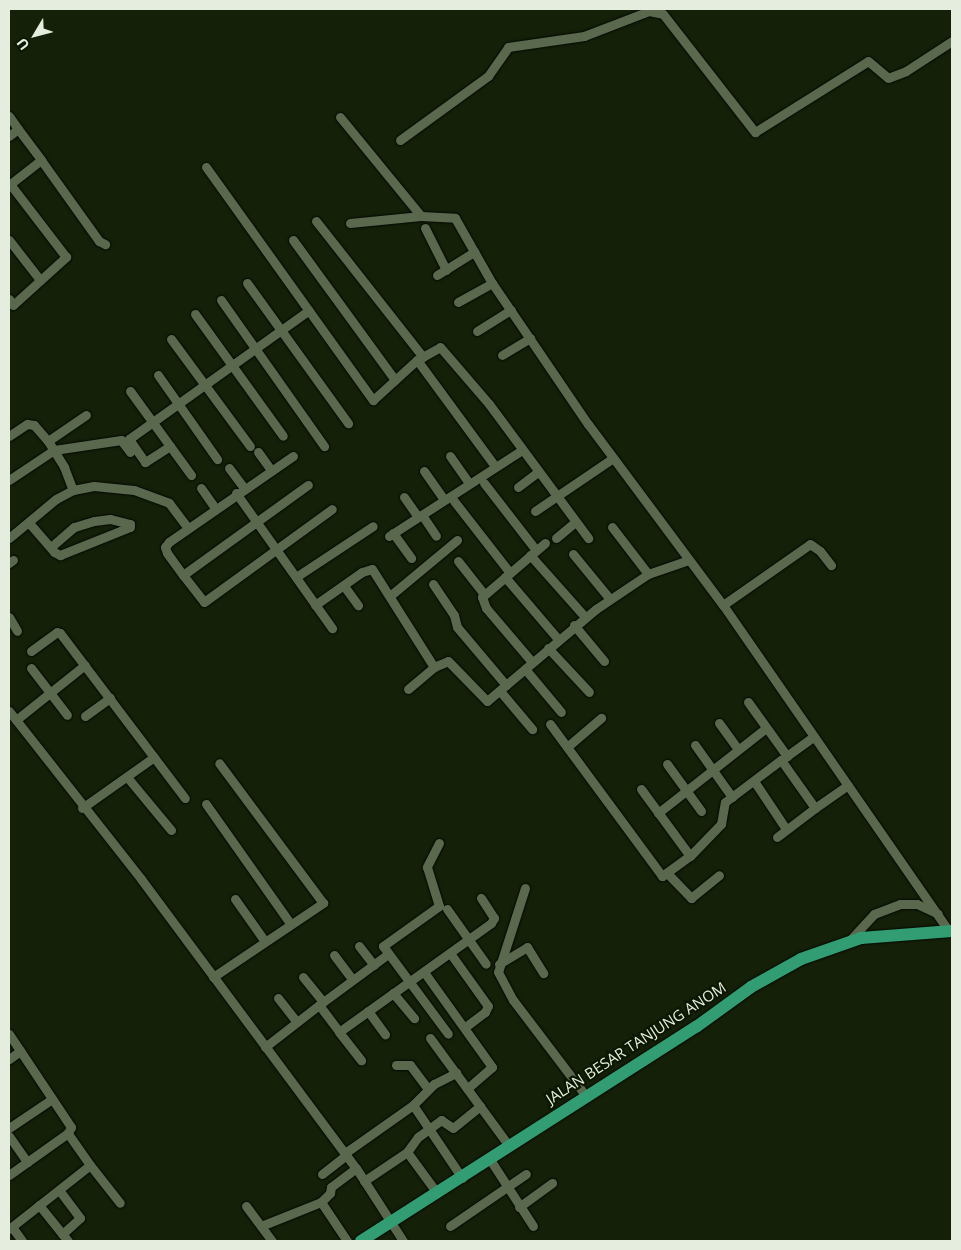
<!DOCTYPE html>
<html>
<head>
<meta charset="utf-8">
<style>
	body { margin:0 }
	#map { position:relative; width:961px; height:1250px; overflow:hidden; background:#152009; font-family:"Open Sans",sans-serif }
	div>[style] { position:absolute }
	.roads { filter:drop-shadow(0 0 1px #030900) drop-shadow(0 0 1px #030900) }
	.minor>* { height:9px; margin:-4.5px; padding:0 4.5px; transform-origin:4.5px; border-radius:4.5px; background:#5a684e }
	.primary>* { height:12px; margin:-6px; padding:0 6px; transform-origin:6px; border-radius:6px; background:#329d72 }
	span { translate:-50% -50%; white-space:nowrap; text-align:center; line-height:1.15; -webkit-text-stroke:4.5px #0c1702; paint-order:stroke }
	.street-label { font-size:15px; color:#e5edde }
	.frame { position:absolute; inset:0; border:10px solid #e5edde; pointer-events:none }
	.north { position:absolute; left:10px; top:10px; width:50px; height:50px; -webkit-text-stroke:4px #0c1702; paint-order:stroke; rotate:233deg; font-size:14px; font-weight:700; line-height:20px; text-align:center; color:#e5edde }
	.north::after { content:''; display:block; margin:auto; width:18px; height:22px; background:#e5edde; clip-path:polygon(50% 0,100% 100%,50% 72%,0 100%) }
</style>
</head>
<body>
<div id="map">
	<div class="roads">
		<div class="minor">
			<i style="left:9px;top:116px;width:16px;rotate:55deg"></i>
			<i style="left:340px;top:117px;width:128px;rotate:50.7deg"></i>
			<i style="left:9px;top:136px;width:11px;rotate:-38deg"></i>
			<i style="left:18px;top:129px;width:39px;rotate:53deg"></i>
			<i style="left:41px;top:160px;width:41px;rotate:142deg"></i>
			<i style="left:400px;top:140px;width:109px;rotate:-36deg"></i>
			<i style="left:488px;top:76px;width:35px;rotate:-55deg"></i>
			<i style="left:508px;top:47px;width:77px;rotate:-8.2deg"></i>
			<i style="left:584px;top:36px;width:70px;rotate:-21deg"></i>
			<i style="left:649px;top:11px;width:14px;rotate:12deg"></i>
			<i style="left:663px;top:14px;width:150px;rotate:52.1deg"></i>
			<i style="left:755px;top:132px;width:133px;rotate:-32.1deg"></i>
			<i style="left:868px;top:61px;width:26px;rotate:40deg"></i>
			<i style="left:888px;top:78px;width:19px;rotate:-21deg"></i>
			<i style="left:906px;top:71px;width:55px;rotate:-33.1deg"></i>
			<i style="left:41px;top:160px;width:100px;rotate:54.4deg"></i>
			<i style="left:99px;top:241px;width:7px;rotate:27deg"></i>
			<i style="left:206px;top:167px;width:287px;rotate:54.4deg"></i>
			<i style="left:373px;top:400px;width:59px;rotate:-42.3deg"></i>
			<i style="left:417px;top:360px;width:26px;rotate:-29deg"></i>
			<i style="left:440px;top:347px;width:75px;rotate:49.3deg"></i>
			<i style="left:489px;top:404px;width:167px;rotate:53.5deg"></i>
			<i style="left:316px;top:221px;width:173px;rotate:51.8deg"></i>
			<i style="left:350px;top:223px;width:71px;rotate:-5.6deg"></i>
			<i style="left:421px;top:216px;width:34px;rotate:3deg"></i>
			<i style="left:455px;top:218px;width:75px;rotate:60.4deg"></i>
			<i style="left:492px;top:283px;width:171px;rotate:55.8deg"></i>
			<i style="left:588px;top:424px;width:226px;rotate:53.3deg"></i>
			<i style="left:723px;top:605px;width:397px;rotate:55.3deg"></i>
			<i style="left:425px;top:228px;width:47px;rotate:63.4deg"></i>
			<i style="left:9px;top:240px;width:51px;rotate:52.2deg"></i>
			<i style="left:293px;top:240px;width:173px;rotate:53.9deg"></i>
			<i style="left:437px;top:275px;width:44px;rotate:-31.9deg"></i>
			<i style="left:247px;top:283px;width:173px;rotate:54.2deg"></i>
			<i style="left:9px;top:299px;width:7px;rotate:56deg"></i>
			<i style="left:13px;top:305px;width:72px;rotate:-42.2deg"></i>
			<i style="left:66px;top:257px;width:92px;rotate:-127.5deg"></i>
			<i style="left:221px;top:300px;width:179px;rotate:54.8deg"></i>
			<i style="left:458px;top:302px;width:39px;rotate:-29deg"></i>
			<i style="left:195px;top:314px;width:150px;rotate:54.2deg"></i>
			<i style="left:477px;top:331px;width:40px;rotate:-32deg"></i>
			<i style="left:171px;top:339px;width:133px;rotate:53.6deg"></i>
			<i style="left:502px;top:355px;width:33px;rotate:-31deg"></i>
			<i style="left:417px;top:360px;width:132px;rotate:53.7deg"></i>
			<i style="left:158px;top:375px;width:103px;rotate:54.9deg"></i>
			<i style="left:130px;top:391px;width:104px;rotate:54deg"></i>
			<i style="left:9px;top:436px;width:22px;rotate:-34deg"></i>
			<i style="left:27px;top:424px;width:7px;rotate:8deg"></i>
			<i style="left:34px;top:425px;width:21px;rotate:49deg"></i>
			<i style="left:48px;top:441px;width:31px;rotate:58deg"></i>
			<i style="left:64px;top:467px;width:25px;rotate:69deg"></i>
			<i style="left:48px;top:441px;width:46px;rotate:-34.4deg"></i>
			<i style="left:170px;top:446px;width:30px;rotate:147deg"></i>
			<i style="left:145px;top:462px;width:28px;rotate:-125deg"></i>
			<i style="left:129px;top:439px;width:221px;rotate:-35.6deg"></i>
			<i style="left:258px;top:452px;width:22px;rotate:54deg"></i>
			<i style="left:293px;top:456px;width:151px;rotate:145.3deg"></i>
			<i style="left:169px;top:542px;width:6px;rotate:129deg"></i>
			<i style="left:165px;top:547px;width:6px;rotate:72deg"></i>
			<i style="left:167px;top:553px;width:27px;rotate:54deg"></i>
			<i style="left:183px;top:575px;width:34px;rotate:52deg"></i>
			<i style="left:204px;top:602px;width:158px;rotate:-36deg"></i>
			<i style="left:450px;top:456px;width:33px;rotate:55deg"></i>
			<i style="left:229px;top:468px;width:25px;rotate:53deg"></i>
			<i style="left:424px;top:471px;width:35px;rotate:55deg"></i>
			<i style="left:9px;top:480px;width:54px;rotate:-33.7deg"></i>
			<i style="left:54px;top:450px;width:68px;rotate:-8.5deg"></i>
			<i style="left:121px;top:440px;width:15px;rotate:53deg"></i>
			<i style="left:484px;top:483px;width:85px;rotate:52.2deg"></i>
			<i style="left:518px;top:487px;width:25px;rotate:-37deg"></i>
			<i style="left:201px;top:488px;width:24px;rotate:55deg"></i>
			<i style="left:236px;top:493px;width:166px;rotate:54.6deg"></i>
			<i style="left:404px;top:497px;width:24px;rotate:55deg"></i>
			<i style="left:454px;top:501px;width:91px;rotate:52.1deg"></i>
			<i style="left:535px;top:511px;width:94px;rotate:-34.2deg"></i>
			<i style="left:422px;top:515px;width:25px;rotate:56deg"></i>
			<i style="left:30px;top:524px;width:37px;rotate:49deg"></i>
			<i style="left:54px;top:552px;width:7px;rotate:27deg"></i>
			<i style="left:60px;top:555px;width:75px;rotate:-21.8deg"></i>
			<i style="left:130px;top:527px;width:3px;rotate:-90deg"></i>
			<i style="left:130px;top:524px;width:21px;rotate:-166deg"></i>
			<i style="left:110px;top:519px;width:16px;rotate:173deg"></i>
			<i style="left:94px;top:521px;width:21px;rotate:163deg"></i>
			<i style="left:74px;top:527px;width:30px;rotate:139deg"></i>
			<i style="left:612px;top:527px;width:59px;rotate:52.5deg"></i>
			<i style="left:393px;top:533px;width:31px;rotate:54deg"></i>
			<i style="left:389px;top:536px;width:158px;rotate:-32.9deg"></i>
			<i style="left:9px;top:538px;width:61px;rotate:-39.7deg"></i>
			<i style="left:56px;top:499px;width:19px;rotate:-28deg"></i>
			<i style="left:73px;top:490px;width:21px;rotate:-11deg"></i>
			<i style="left:94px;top:486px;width:40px;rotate:5.7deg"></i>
			<i style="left:134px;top:490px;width:37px;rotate:20deg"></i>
			<i style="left:169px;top:503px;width:31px;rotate:53deg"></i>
			<i style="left:556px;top:538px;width:25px;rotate:-40deg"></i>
			<i style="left:573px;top:554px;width:58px;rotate:50.6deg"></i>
			<i style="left:530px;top:555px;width:83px;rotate:48.4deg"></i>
			<i style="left:458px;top:561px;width:42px;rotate:51.8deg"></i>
			<i style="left:9px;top:563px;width:5px;rotate:-37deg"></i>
			<i style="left:183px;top:575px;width:154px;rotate:-35.8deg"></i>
			<i style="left:296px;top:577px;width:92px;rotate:-33.5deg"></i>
			<i style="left:505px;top:577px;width:82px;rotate:49.5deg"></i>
			<i style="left:433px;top:584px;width:37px;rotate:56deg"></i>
			<i style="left:454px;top:615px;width:12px;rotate:76deg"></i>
			<i style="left:457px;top:627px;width:76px;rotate:49.8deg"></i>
			<i style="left:344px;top:586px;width:24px;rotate:54deg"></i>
			<i style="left:391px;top:595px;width:86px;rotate:-39.8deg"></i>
			<i style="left:315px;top:605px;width:57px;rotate:-35.1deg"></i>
			<i style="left:362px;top:572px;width:10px;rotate:-17deg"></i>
			<i style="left:372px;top:569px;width:116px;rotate:57.7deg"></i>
			<i style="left:723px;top:605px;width:106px;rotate:-35deg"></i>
			<i style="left:810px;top:544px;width:12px;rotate:35deg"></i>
			<i style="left:820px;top:551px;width:18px;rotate:52deg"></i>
			<i style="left:9px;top:617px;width:16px;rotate:60deg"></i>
			<i style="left:574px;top:625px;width:47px;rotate:50.2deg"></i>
			<i style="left:548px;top:648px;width:60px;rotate:47deg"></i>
			<i style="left:31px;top:651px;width:32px;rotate:-36deg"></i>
			<i style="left:57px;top:632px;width:3px;rotate:18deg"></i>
			<i style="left:60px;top:633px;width:207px;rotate:52.9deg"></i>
			<i style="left:532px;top:662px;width:71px;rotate:-130.4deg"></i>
			<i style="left:486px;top:608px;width:12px;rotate:-110deg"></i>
			<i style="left:482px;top:597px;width:83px;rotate:-40.6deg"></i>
			<i style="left:31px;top:668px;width:59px;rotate:52.5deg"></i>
			<i style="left:525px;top:669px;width:56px;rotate:50.1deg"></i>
			<i style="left:408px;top:689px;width:34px;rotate:-40deg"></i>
			<i style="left:434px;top:667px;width:15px;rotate:-23deg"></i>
			<i style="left:448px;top:661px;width:56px;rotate:45.7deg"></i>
			<i style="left:487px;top:701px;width:143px;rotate:-40.2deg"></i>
			<i style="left:596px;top:609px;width:63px;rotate:-33.9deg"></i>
			<i style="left:648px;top:574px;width:43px;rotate:-18.9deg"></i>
			<i style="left:500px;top:691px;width:50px;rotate:49.9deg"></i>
			<i style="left:748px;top:702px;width:67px;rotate:54.2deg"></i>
			<i style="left:9px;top:711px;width:214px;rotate:51.8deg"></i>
			<i style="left:141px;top:879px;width:360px;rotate:53.4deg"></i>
			<i style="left:356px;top:1168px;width:87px;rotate:57.2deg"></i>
			<i style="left:85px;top:716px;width:31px;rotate:-36deg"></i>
			<i style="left:16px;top:720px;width:88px;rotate:-38.6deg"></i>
			<i style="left:719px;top:723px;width:32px;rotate:54deg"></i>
			<i style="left:550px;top:724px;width:189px;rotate:53.6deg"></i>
			<i style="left:662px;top:876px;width:34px;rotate:-36deg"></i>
			<i style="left:690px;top:856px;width:45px;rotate:-45.9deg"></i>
			<i style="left:721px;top:824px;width:22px;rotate:-80deg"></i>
			<i style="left:725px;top:802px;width:70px;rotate:-36.9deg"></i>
			<i style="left:813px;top:737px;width:39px;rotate:144deg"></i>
			<i style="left:781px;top:760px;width:59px;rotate:54.7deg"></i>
			<i style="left:815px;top:808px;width:40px;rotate:-34.9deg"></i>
			<i style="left:695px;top:745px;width:64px;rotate:54.6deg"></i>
			<i style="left:567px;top:747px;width:45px;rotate:-40.5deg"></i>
			<i style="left:667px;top:764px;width:58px;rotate:54.1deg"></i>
			<i style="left:127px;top:777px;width:69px;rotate:50.3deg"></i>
			<i style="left:754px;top:781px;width:58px;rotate:56.3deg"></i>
			<i style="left:641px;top:789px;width:83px;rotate:53.8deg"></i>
			<i style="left:206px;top:804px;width:146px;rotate:54.8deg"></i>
			<i style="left:82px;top:808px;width:88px;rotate:-35.3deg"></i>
			<i style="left:658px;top:813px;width:137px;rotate:-38.2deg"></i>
			<i style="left:777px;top:837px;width:48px;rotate:-37.3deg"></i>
			<i style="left:439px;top:843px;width:27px;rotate:117deg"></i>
			<i style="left:427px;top:867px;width:41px;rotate:72.9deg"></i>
			<i style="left:439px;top:906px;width:69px;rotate:144.5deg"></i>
			<i style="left:383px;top:946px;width:109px;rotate:53.5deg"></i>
			<i style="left:667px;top:873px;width:35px;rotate:46deg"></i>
			<i style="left:691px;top:898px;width:36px;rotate:-39deg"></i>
			<i style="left:525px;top:888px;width:88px;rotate:107.8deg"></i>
			<i style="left:498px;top:972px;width:32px;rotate:62deg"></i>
			<i style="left:513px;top:1000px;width:119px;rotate:52.8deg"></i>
			<i style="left:235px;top:899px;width:50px;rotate:54.7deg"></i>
			<i style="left:447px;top:909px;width:67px;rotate:54.7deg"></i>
			<i style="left:849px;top:941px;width:37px;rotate:-47deg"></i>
			<i style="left:874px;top:914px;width:28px;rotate:-21deg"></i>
			<i style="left:900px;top:904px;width:17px"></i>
			<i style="left:917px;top:904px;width:23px;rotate:25deg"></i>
			<i style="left:359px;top:946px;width:24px;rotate:52deg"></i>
			<i style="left:450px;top:953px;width:65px;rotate:54.4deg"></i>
			<i style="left:488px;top:1006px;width:7px;rotate:117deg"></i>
			<i style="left:485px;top:1012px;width:25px;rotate:143deg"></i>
			<i style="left:334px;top:955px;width:30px;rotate:53deg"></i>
			<i style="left:499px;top:964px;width:33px;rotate:-31deg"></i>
			<i style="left:527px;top:947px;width:31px;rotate:58deg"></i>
			<i style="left:424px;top:972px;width:117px;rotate:54.4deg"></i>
			<i style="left:492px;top:1067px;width:33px;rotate:139deg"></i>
			<i style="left:213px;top:977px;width:133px;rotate:-33.9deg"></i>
			<i style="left:323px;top:903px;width:174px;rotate:-126.6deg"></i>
			<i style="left:303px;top:977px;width:32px;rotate:51deg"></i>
			<i style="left:393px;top:993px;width:33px;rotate:50deg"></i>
			<i style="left:278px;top:998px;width:29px;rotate:52deg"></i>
			<i style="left:319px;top:1005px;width:86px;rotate:-36.5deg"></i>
			<i style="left:368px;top:1011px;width:29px;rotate:54deg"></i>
			<i style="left:339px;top:1032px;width:36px;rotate:52deg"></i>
			<i style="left:9px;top:1034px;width:112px;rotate:56.3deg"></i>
			<i style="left:71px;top:1127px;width:7px;rotate:117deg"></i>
			<i style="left:68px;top:1133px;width:72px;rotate:144.6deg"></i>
			<i style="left:430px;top:1038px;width:134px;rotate:53.8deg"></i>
			<i style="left:265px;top:1047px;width:68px;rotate:-37.9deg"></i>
			<i style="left:319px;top:1005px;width:34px;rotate:53deg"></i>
			<i style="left:339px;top:1032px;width:187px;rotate:-35.6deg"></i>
			<i style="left:491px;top:923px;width:6px;rotate:-59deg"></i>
			<i style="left:494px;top:918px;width:24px;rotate:-123deg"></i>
			<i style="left:9px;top:1059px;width:14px;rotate:-36deg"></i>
			<i style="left:396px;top:1065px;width:14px"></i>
			<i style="left:410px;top:1065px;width:30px;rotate:53deg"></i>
			<i style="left:413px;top:1105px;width:88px;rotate:56.1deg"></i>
			<i style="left:9px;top:1128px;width:52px;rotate:-34deg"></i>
			<i style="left:9px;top:1136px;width:32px;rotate:55deg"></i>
			<i style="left:407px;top:1152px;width:51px;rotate:53.8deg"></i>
			<i style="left:345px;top:1153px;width:83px;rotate:-35.2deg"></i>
			<i style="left:413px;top:1105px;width:30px;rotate:-45deg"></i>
			<i style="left:434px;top:1084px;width:25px;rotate:-27deg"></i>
			<i style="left:489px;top:1158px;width:81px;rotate:57.1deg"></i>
			<i style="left:90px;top:1165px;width:48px;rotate:51.7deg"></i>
			<i style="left:322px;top:1174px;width:31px;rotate:-38deg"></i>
			<i style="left:364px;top:1181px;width:52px;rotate:-34deg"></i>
			<i style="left:407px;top:1152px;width:19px;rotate:-54deg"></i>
			<i style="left:418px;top:1137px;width:29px;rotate:-36deg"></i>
			<i style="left:441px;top:1120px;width:14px;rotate:34deg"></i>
			<i style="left:453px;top:1128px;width:35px;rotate:-39deg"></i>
			<i style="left:59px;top:1190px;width:35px;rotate:53deg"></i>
			<i style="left:80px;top:1218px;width:24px;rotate:138deg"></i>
			<i style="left:321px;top:1202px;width:47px;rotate:56.3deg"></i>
			<i style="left:39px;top:1205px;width:46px;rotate:51.1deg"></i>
			<i style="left:246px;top:1206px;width:44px;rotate:53.4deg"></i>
			<i style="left:519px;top:1207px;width:41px;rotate:-36deg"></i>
			<i style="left:261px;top:1226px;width:65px;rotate:-21.8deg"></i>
			<i style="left:321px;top:1202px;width:13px;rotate:-45deg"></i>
			<i style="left:330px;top:1193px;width:6px;rotate:-81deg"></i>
			<i style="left:331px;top:1187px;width:31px;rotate:-37deg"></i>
			<i style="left:450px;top:1226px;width:92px;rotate:-34.4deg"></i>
			<i style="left:12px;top:1227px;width:17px;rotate:54deg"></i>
			<i style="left:9px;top:1229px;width:103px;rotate:-38.3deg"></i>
			<i style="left:90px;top:1165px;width:39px;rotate:-125deg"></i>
		</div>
		<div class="primary">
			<i style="left:361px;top:1241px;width:398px;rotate:-32.6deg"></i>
			<i style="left:696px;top:1027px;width:68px;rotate:-36deg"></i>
			<i style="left:751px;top:987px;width:57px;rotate:-29.2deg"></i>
			<i style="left:801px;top:959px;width:64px;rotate:-19.3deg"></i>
			<i style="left:861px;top:938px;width:91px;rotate:-4.4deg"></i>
		</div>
	</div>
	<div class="street-label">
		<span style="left:636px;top:1043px;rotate:-33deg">JALAN BESAR TANJUNG ANOM</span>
	</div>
	<div class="frame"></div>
	<div class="north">U</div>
</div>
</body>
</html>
